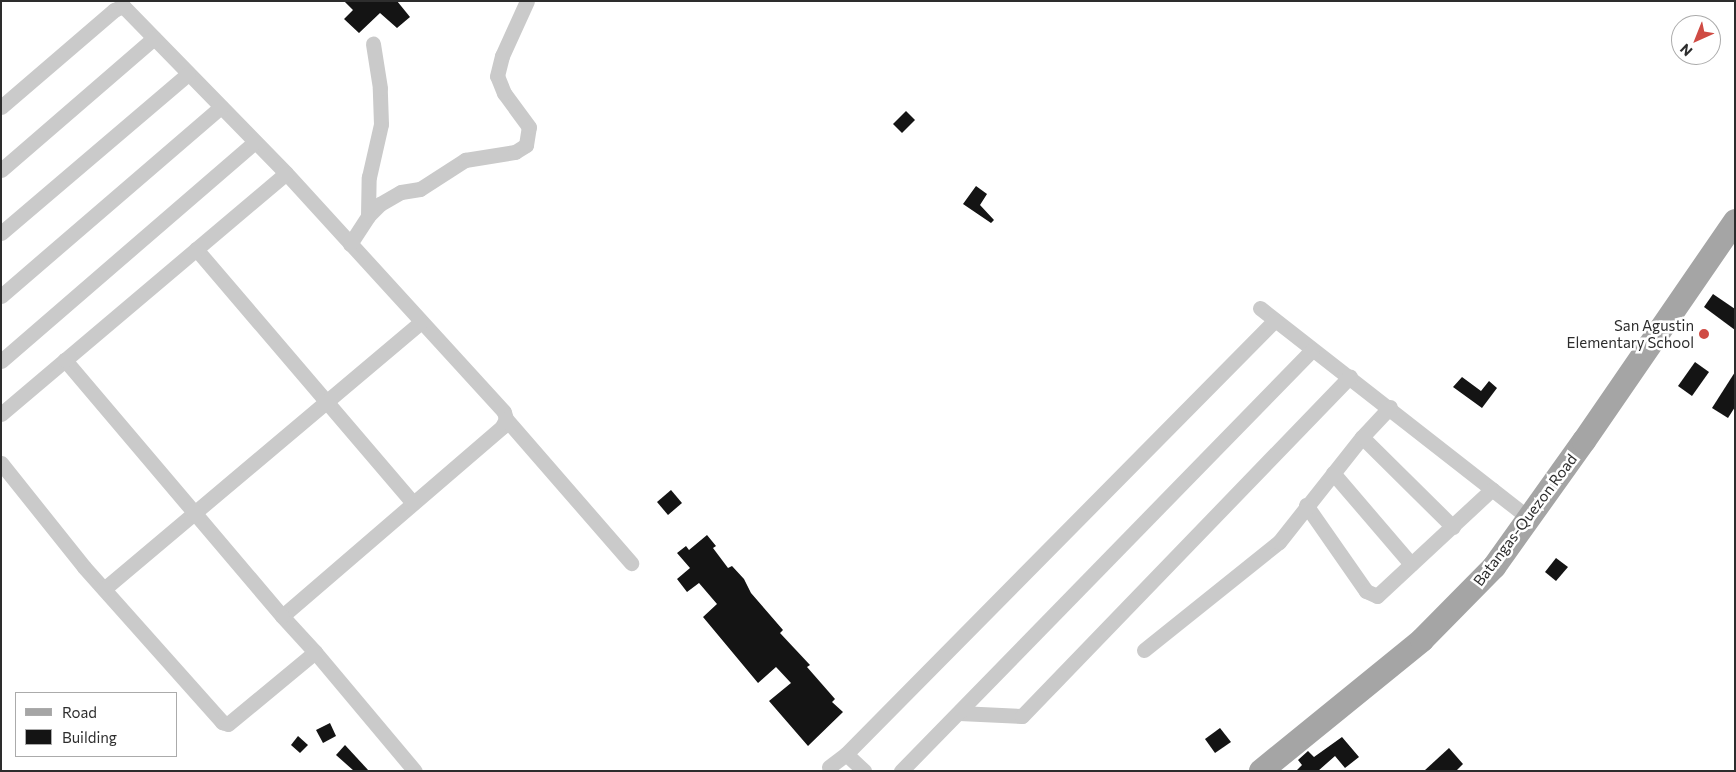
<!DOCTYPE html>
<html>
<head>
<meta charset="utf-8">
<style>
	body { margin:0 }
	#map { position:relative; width:1736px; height:772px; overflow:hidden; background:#fff; font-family:Commissioner,sans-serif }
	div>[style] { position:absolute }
	.building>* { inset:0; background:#141414 }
	.minor>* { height:15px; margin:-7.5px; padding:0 7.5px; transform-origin:7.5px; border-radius:7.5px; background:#cacaca }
	.primary>* { height:24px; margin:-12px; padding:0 12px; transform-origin:12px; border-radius:12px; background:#a5a5a5 }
	.dots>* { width:14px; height:14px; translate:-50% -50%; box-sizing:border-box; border:2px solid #fff; border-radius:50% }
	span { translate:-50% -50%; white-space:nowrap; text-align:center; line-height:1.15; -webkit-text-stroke:5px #fff; paint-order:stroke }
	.poi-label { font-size:15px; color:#2d2d2d }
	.right { translate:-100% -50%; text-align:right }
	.street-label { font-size:15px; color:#2d2d2d }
	.frame { position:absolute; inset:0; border:2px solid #2d2d2d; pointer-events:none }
	.legend { position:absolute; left:15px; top:692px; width:162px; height:65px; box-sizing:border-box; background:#fff; border:1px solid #ababab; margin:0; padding:6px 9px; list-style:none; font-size:15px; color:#2d2d2d }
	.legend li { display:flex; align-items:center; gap:10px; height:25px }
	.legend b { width:25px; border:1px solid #ababab }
	.north { position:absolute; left:1671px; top:15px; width:50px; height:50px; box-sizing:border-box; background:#fff; border:1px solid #ababab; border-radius:50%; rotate:224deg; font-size:14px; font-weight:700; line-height:20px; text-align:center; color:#2d2d2d }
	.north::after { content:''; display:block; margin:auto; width:18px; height:22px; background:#cf4b44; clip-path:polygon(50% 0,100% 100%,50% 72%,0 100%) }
</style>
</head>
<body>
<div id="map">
	<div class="building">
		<i style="clip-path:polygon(344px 1px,397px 1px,410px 17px,397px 28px,380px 13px,359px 33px,344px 19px,353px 10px)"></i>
		<i style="clip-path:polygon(906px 111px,915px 120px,902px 133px,893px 124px)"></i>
		<i style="clip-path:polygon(976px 186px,987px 194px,980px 205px,994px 220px,991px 223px,963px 204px)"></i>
		<i style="clip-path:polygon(1713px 294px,1735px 309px,1735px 330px,1704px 307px)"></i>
		<i style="clip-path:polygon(1695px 362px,1709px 372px,1692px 396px,1678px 386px)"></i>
		<i style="clip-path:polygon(1735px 372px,1735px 407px,1728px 418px,1712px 408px)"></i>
		<i style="clip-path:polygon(1462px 377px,1481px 391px,1489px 381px,1497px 388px,1482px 408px,1453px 387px)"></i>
		<i style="clip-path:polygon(671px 490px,682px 503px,668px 515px,657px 502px)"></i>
		<i style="clip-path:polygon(707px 535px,716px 546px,713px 548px,728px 568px,732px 566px,744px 579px,751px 593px,783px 630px,780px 633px,810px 665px,807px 667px,835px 699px,832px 702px,843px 712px,808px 746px,769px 701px,791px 683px,776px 667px,758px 683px,703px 617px,717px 604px,699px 583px,687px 592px,677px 579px,690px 568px,677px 553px,686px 546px,689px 550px)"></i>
		<i style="clip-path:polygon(1556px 558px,1568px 567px,1556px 581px,1545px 572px)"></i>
		<i style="clip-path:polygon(330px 723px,336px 736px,323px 743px,316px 730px)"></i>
		<i style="clip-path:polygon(1220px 728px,1231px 742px,1215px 753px,1205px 739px)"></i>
		<i style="clip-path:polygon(298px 736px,308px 745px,300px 753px,291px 745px)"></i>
		<i style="clip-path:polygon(1342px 737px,1359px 757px,1345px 768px,1335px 756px,1318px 771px,1296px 771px,1302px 765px,1298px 760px,1308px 751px,1314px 757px)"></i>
		<i style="clip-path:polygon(345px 745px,369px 771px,354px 771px,336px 755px)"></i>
		<i style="clip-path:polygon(1449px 748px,1463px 764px,1456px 771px,1424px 771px)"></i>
	</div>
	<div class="minor">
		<i style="left:1px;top:107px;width:149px;rotate:-40.6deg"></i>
		<i style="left:114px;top:10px;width:10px;rotate:-24deg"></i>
		<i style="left:123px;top:6px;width:233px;rotate:45.7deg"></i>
		<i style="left:286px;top:173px;width:323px;rotate:47.6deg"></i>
		<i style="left:504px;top:412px;width:7px;rotate:74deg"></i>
		<i style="left:506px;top:419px;width:9px;rotate:117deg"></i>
		<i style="left:502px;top:427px;width:290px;rotate:139.3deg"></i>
		<i style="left:282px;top:616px;width:49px;rotate:47.5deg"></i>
		<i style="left:1px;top:170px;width:202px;rotate:-40.8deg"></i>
		<i style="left:368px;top:216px;width:39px;rotate:-89deg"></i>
		<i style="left:369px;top:177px;width:54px;rotate:-77.2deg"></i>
		<i style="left:381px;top:124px;width:36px;rotate:-92deg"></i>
		<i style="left:380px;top:88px;width:45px;rotate:-99deg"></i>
		<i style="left:1px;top:233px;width:245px;rotate:-40.4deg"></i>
		<i style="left:350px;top:244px;width:33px;rotate:-57deg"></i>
		<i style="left:368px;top:216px;width:17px;rotate:-45deg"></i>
		<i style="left:380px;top:204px;width:24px;rotate:-30deg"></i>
		<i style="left:401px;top:192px;width:19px;rotate:-9deg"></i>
		<i style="left:420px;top:189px;width:54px;rotate:-32.8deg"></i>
		<i style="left:465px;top:160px;width:51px;rotate:-9.1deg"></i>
		<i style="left:515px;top:152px;width:13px;rotate:-32deg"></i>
		<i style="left:526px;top:145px;width:18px;rotate:-81deg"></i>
		<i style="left:529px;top:127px;width:42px;rotate:-126.3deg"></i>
		<i style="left:504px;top:93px;width:18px;rotate:-112deg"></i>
		<i style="left:497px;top:76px;width:21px;rotate:-76deg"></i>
		<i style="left:502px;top:56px;width:60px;rotate:-65.6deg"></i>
		<i style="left:196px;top:249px;width:334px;rotate:49.5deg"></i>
		<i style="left:1px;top:296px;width:290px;rotate:-40.7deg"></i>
		<i style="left:1260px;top:308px;width:341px;rotate:38deg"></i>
		<i style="left:1px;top:361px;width:335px;rotate:-40.8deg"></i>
		<i style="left:1px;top:414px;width:84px;rotate:-40.2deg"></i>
		<i style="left:506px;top:419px;width:191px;rotate:49deg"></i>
		<i style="left:1362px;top:437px;width:128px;rotate:44.7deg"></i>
		<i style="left:1px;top:463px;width:133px;rotate:51.4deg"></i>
		<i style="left:84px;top:567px;width:208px;rotate:48.3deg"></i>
		<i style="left:222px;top:722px;width:6px;rotate:18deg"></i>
		<i style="left:228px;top:724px;width:113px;rotate:-39.6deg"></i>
		<i style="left:315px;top:652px;width:155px;rotate:50deg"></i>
		<i style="left:1333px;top:473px;width:120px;rotate:49.4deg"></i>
		<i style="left:1306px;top:505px;width:105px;rotate:55.1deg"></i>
		<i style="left:1366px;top:591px;width:12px;rotate:24deg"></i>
		<i style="left:1377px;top:596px;width:157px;rotate:-42.9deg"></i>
		<i style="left:104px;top:589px;width:414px;rotate:-40.1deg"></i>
		<i style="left:282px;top:616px;width:336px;rotate:-130.3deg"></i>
		<i style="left:65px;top:360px;width:289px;rotate:-40.2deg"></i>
		<i style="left:1144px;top:650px;width:173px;rotate:-38.7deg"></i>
		<i style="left:1279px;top:542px;width:134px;rotate:-51.7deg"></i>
		<i style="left:1362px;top:437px;width:41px;rotate:-47deg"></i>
		<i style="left:959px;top:713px;width:63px;rotate:2.7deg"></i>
		<i style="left:1022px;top:716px;width:472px;rotate:-46deg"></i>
		<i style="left:846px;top:754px;width:25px;rotate:43deg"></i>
		<i style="left:829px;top:767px;width:21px;rotate:-37deg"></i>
		<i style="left:846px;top:754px;width:610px;rotate:-45.33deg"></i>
		<i style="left:901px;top:771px;width:588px;rotate:-45.69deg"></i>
	</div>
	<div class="primary">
		<i style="left:1261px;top:771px;width:208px;rotate:-39.1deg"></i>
		<i style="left:1422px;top:640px;width:103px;rotate:-45.4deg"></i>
		<i style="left:1494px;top:567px;width:155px;rotate:-54.5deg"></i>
		<i style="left:1584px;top:441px;width:267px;rotate:-55.5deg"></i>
	</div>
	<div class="dots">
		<i style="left:1704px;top:334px;background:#cf4b44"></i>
	</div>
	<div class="poi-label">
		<span class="right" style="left:1694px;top:334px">San Agustin<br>Elementary School</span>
	</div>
	<div class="street-label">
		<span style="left:1525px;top:520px;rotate:-53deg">Batangas-Quezon Road</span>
	</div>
	<div class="frame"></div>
	<ul class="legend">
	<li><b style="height:6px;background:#a5a5a5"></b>Road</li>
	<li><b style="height:14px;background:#141414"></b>Building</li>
	</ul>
	<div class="north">N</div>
</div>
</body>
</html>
